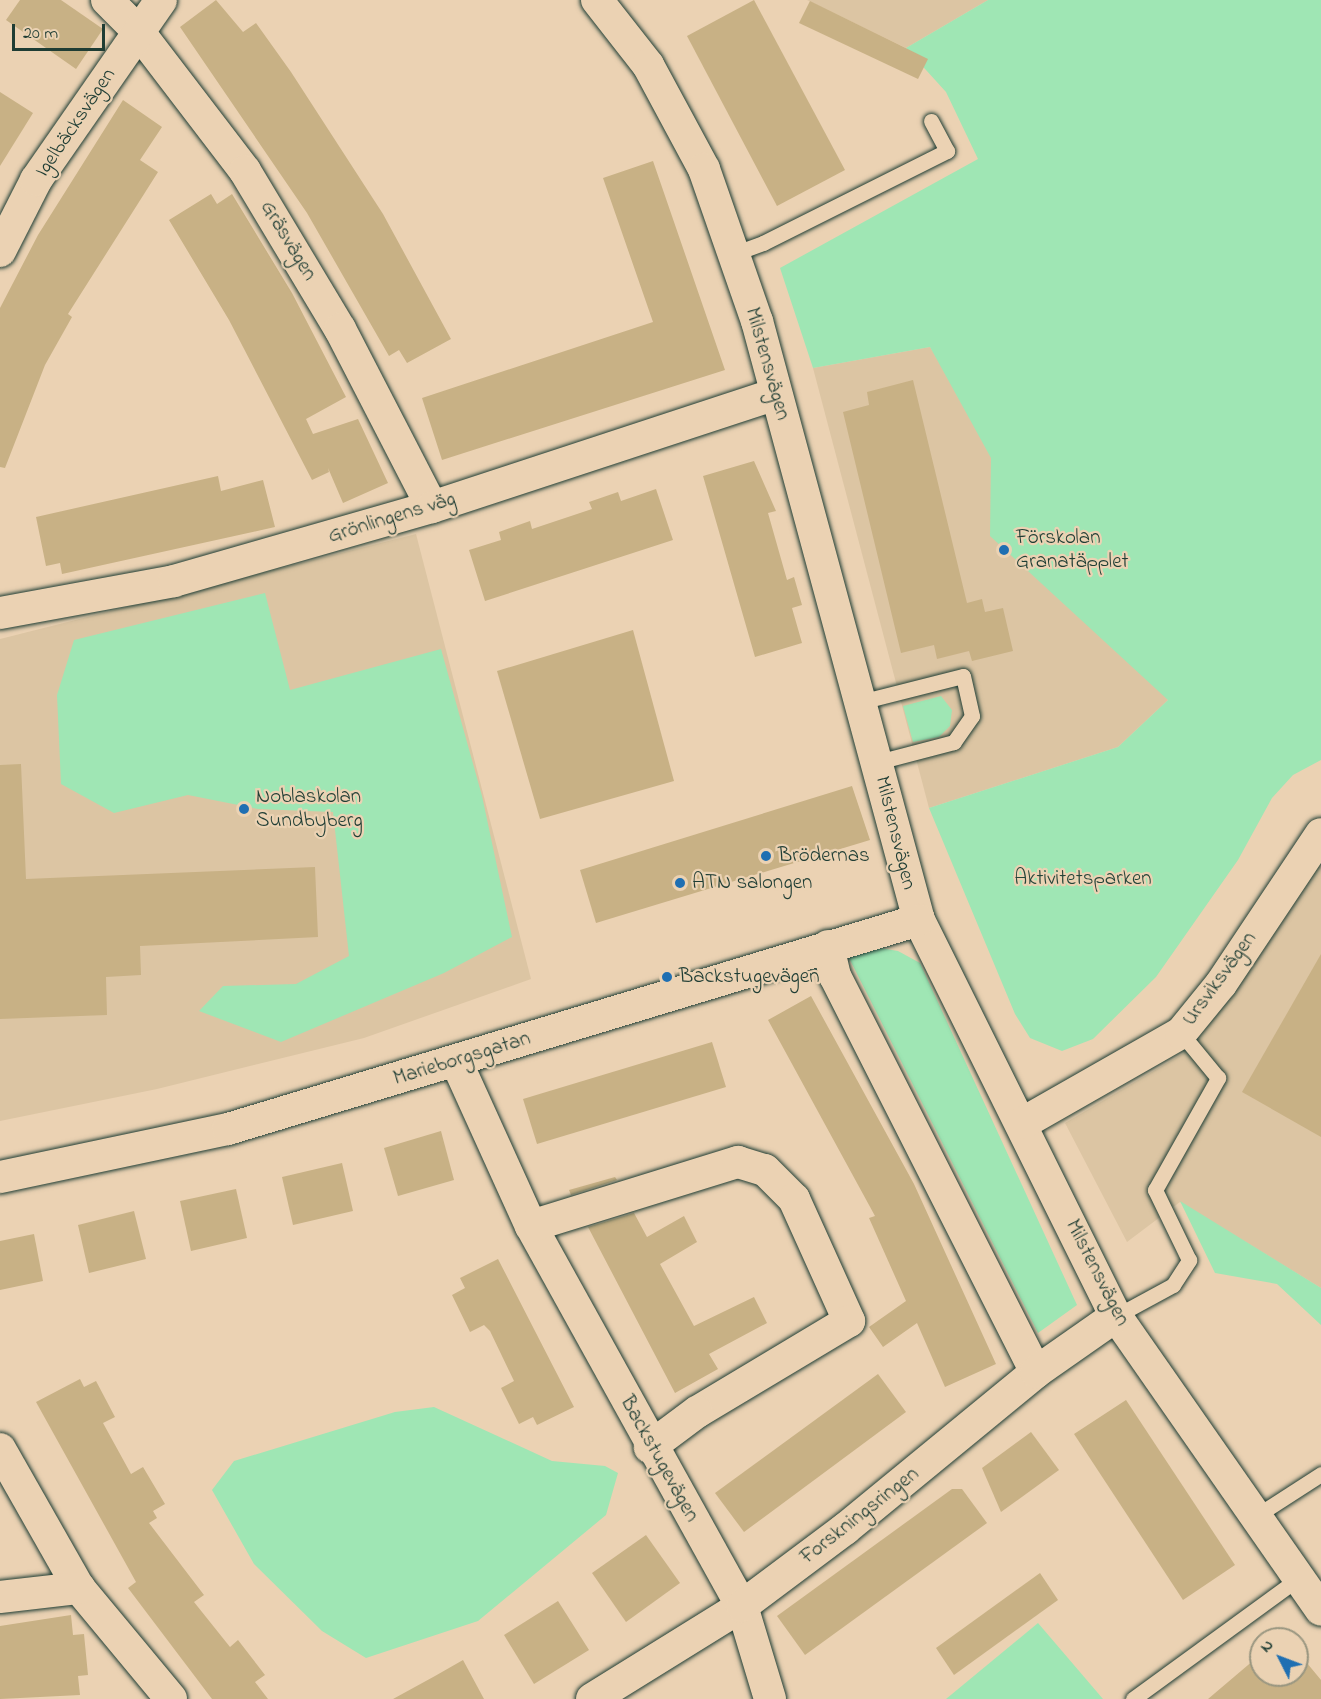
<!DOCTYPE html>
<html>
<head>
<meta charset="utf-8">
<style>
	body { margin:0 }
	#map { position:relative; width:1321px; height:1699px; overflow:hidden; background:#ebd2b3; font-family:"Indie Flower",sans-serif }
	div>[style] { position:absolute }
	.built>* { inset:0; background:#dcc5a3 }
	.green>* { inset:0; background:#9fe6b4 }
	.building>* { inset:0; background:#c8b185 }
	.roads { filter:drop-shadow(0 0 2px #1f3d34) drop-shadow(0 0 2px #1f3d34) }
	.lane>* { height:15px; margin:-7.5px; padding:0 7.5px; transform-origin:7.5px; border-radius:7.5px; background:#ebd2b3 }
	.street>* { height:32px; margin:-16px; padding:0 16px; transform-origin:16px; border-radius:16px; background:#ebd2b3 }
	.dots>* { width:16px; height:16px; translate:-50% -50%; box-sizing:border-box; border:3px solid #ebd2b3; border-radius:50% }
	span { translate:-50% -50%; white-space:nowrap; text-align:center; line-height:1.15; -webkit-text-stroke:4.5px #ebd2b3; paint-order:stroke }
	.street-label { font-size:21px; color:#1f3d34 }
	.poi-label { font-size:21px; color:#1f3d34 }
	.left { translate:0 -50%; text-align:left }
	.park-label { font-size:21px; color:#25453a }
	.north { position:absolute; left:1249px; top:1627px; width:60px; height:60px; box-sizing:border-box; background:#ebd2b3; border:2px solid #999680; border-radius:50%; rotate:312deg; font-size:16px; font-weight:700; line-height:24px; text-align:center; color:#1f3d34 }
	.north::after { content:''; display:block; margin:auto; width:21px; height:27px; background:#1f6fb2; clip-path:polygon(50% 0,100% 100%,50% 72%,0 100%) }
	.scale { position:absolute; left:12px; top:24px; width:93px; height:27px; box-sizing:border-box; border:3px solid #1f3d34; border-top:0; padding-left:8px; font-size:18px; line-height:21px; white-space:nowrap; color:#1f3d34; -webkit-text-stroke:4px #ebd2b3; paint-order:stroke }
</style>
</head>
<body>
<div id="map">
	<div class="built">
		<i style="clip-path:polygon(807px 0,988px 0,906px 48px)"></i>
		<i style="clip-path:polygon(930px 347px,1168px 700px,1118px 747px,929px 808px,813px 368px)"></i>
		<i style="clip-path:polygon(416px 534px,531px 979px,364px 1038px,157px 1089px,0 1121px,0 639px)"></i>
		<i style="clip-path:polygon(1321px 855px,1321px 1288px,1180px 1202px,1127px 1242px,1065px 1123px,1186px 1052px)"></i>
	</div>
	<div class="green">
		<i style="clip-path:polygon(988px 0,1321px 0,1321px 760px,1293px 775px,1272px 798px,1238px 860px,1156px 977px,1093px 1039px,1062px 1051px,1030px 1038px,1015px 1014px,929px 808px,1118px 747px,1168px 700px,990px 536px,991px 458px,930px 347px,813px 368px,780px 268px,978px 159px,946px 92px,906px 48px)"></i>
		<i style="clip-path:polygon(265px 593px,290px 690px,441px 649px,482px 796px,512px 937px,444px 973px,281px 1042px,199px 1011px,223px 986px,296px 984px,349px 956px,333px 812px,258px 809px,188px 795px,114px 813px,61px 784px,57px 695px,74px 640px)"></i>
		<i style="clip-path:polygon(941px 696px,952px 710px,950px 726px,939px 737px,913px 742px,903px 706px)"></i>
		<i style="clip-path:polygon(874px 947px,898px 951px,920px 963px,1077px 1305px,1038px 1333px,849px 958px)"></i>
		<i style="clip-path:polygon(1180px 1201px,1321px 1288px,1321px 1325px,1277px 1284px,1215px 1273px)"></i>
		<i style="clip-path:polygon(434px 1407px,552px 1461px,605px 1466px,618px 1473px,606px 1515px,478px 1621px,366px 1658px,322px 1631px,254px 1564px,212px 1490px,234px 1461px,395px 1412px)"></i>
		<i style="clip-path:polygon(1038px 1623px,1103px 1699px,946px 1699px)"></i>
	</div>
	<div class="building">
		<i style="clip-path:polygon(20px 0,61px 0,103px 29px,76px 69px,6px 20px)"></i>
		<i style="clip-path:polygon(216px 0,243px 32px,256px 23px,291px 72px,383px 214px,451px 339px,407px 363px,399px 350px,389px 356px,307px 213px,180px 27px)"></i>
		<i style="clip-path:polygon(754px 0,845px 170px,777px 206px,687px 36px)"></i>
		<i style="clip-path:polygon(810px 1px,928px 59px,918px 79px,799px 23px)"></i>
		<i style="clip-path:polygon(0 92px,33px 113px,0 166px)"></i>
		<i style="clip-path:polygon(123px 100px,162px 127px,140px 160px,158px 172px,68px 314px,72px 317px,45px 365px,5px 468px,0 467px,0 308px,38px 235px)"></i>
		<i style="clip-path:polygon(653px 161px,725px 370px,442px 460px,422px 398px,653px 322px,603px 178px)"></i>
		<i style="clip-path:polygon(211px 194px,217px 204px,232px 194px,292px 293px,346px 397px,306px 419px,313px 434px,358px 419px,388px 483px,343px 503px,328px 468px,329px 472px,312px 480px,229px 320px,169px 220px)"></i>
		<i style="clip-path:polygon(913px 380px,967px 603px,982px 599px,985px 612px,1003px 608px,1013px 651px,972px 661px,969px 651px,937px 659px,934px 645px,901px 653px,843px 412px,869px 405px,867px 392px)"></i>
		<i style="clip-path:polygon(754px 461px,776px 511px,768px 513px,787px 580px,794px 577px,802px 605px,792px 608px,802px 643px,755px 657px,703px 476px)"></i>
		<i style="clip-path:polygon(218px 476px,221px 491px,263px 480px,275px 527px,62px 574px,60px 563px,46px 566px,36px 517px)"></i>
		<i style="clip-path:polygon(656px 489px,673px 540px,485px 601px,469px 550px,501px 540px,499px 532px,530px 521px,532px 529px,592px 509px,589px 502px,618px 492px,621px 501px)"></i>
		<i style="clip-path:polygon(633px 630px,674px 781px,540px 819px,497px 671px)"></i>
		<i style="clip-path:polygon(21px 764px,26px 879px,315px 867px,318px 937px,140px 946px,141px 975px,106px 977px,107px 1015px,0 1019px,0 765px)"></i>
		<i style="clip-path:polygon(852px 786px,870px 840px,596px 923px,580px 870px)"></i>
		<i style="clip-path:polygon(1321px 954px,1321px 1137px,1242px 1092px)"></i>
		<i style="clip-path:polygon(811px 996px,914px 1184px,996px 1364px,945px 1387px,917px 1323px,883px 1347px,869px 1327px,906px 1301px,869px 1218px,875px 1216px,768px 1020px)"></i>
		<i style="clip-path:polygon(712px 1042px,726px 1087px,537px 1144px,523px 1099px)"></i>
		<i style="clip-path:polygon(441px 1131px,454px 1180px,398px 1196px,384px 1148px)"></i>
		<i style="clip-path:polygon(342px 1163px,353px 1211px,293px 1225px,282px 1177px)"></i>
		<i style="clip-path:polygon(615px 1177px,617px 1180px,571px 1195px,569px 1190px)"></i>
		<i style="clip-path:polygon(236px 1189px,247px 1238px,191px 1251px,180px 1201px)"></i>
		<i style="clip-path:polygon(134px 1211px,146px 1259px,89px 1273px,78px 1225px)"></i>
		<i style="clip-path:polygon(634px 1213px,647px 1237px,684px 1216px,697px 1242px,660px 1264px,694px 1326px,754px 1297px,767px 1323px,709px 1354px,718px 1369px,675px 1393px,588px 1227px)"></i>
		<i style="clip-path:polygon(34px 1234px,43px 1281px,0 1290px,0 1241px)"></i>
		<i style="clip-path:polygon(498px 1259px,574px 1407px,537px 1425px,533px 1417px,519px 1424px,501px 1388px,514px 1381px,490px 1331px,484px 1325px,470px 1332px,452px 1295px,465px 1288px,460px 1278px)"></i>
		<i style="clip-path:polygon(878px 1374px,906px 1412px,744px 1532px,715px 1493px)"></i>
		<i style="clip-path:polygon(80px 1379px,84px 1387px,96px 1381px,115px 1417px,103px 1423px,131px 1474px,143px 1467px,165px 1504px,153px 1511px,157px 1518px,149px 1523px,204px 1595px,194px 1602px,230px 1647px,238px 1640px,265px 1675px,255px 1682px,268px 1699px,212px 1699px,128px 1588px,136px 1582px,36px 1402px)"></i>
		<i style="clip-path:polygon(1126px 1400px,1235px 1565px,1183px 1600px,1074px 1434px)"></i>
		<i style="clip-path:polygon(1031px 1432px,1059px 1470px,1001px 1512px,982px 1468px)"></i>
		<i style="clip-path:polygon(952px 1489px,962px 1489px,987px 1523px,805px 1655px,777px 1616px)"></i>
		<i style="clip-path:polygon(646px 1535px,680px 1583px,626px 1622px,592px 1573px)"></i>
		<i style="clip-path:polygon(1040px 1573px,1058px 1600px,954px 1675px,936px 1648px)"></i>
		<i style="clip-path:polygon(558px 1601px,589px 1650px,534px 1684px,504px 1635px)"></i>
		<i style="clip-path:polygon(71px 1615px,73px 1635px,84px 1634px,88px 1675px,78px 1676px,80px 1695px,0 1699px,0 1626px)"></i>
		<i style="clip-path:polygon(1297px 1651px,1321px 1680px,1321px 1699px,1208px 1699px,1261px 1654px,1261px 1675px,1297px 1675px)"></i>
		<i style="clip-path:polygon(463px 1660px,484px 1699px,393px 1699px,435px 1676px)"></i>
	</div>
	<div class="roads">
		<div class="lane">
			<i style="left:733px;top:254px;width:32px;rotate:-20deg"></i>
			<i style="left:763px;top:243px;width:206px;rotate:-26.6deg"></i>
			<i style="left:947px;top:151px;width:34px;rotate:-118deg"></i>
			<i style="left:860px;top:702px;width:106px;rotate:-14.2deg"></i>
			<i style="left:963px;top:676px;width:41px;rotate:77.3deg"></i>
			<i style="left:972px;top:716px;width:32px;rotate:125deg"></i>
			<i style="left:954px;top:742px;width:79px;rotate:165.3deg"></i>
			<i style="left:1116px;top:1316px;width:65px;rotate:-28.5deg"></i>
			<i style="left:1173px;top:1285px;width:30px;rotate:-57deg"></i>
			<i style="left:1189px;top:1260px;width:78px;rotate:-115.9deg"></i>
			<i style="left:1155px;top:1190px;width:129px;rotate:-60.6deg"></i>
			<i style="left:1218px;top:1078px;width:58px;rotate:-129.4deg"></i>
			<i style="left:1253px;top:1518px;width:81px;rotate:-32.9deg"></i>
			<i style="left:1133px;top:1699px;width:202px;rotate:-36.1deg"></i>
		</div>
		<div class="street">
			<i style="left:107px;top:0;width:44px;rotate:45deg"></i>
			<i style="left:138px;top:31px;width:176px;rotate:52.6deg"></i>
			<i style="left:245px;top:171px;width:184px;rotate:59deg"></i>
			<i style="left:340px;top:329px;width:200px;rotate:62.7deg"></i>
			<i style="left:597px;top:0;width:83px;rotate:51.9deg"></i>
			<i style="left:648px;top:65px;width:118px;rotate:61.7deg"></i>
			<i style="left:704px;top:169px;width:161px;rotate:70.8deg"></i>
			<i style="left:757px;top:321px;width:621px;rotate:74.87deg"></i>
			<i style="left:919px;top:920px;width:442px;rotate:63.6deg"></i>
			<i style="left:1116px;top:1316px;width:358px;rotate:55.1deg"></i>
			<i style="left:0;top:251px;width:80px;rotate:-63.1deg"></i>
			<i style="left:36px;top:180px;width:219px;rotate:-55.2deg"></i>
			<i style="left:0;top:613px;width:177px;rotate:-10.4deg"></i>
			<i style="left:174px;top:581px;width:268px;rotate:-16deg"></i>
			<i style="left:432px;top:507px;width:362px;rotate:-18.2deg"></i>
			<i style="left:828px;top:946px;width:31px;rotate:77deg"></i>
			<i style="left:835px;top:976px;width:444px;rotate:63.1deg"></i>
			<i style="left:456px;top:1061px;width:181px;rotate:65.6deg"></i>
			<i style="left:531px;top:1226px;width:435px;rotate:61deg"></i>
			<i style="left:742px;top:1606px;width:97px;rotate:73.2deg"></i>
			<i style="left:1023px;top:1123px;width:182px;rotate:-29.7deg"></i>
			<i style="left:1181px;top:1033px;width:63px;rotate:-50.8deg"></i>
			<i style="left:1221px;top:984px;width:180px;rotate:-56.3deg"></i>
			<i style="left:0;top:1177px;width:233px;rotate:-11.9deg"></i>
			<i style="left:228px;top:1129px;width:722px;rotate:-16.83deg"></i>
			<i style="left:531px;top:1226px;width:217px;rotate:-17.2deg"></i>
			<i style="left:738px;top:1162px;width:28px;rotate:17deg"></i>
			<i style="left:765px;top:1170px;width:41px;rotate:45deg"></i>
			<i style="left:794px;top:1199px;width:134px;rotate:65.7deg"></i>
			<i style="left:849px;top:1321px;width:177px;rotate:149.1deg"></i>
			<i style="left:697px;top:1412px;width:59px;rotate:143.3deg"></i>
			<i style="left:0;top:1449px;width:160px;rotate:60.4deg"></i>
			<i style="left:79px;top:1588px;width:144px;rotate:50.3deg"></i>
			<i style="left:0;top:1597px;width:80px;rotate:-6.5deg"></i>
			<i style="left:592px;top:1699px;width:176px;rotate:-31.8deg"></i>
			<i style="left:742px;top:1606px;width:129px;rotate:-36.8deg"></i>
			<i style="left:845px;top:1529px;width:247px;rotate:-39.4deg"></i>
			<i style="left:1036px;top:1372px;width:98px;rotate:-35deg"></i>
		</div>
	</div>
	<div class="dots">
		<i style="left:1004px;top:550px;background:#1f6fb2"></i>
		<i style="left:244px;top:809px;background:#1f6fb2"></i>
		<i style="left:766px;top:856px;background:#1f6fb2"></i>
		<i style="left:680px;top:883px;background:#1f6fb2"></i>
		<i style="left:667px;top:977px;background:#1f6fb2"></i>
	</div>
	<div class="street-label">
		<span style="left:76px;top:123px;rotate:-56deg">Igelbäcksvägen</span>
		<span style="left:288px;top:241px;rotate:59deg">Gräsvägen</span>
		<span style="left:767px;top:364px;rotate:74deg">Milstensvägen</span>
		<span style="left:392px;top:518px;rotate:-17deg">Grönlingens väg</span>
		<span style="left:895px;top:833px;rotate:76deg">Milstensvägen</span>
		<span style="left:1220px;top:979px;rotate:-54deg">Ursviksvägen</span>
		<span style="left:462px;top:1059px;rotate:-17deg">Marieborgsgatan</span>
		<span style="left:1097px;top:1273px;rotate:63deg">Milstensvägen</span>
		<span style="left:659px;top:1459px;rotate:61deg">Backstugevägen</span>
		<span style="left:860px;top:1516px;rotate:-38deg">Forskningsringen</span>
	</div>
	<div class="poi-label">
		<span class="left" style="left:1016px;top:550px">Förskolan<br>Granatäpplet</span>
		<span class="left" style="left:256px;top:809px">Noblaskolan<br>Sundbyberg</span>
		<span class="left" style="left:778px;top:856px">Brödernas</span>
		<span class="left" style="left:692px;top:883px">ATN salongen</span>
		<span class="left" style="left:679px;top:977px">Backstugevägen</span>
	</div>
	<div class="park-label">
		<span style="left:1083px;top:879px">Aktivitetsparken</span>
	</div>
	<div class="north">N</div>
	<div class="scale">20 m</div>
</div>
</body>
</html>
